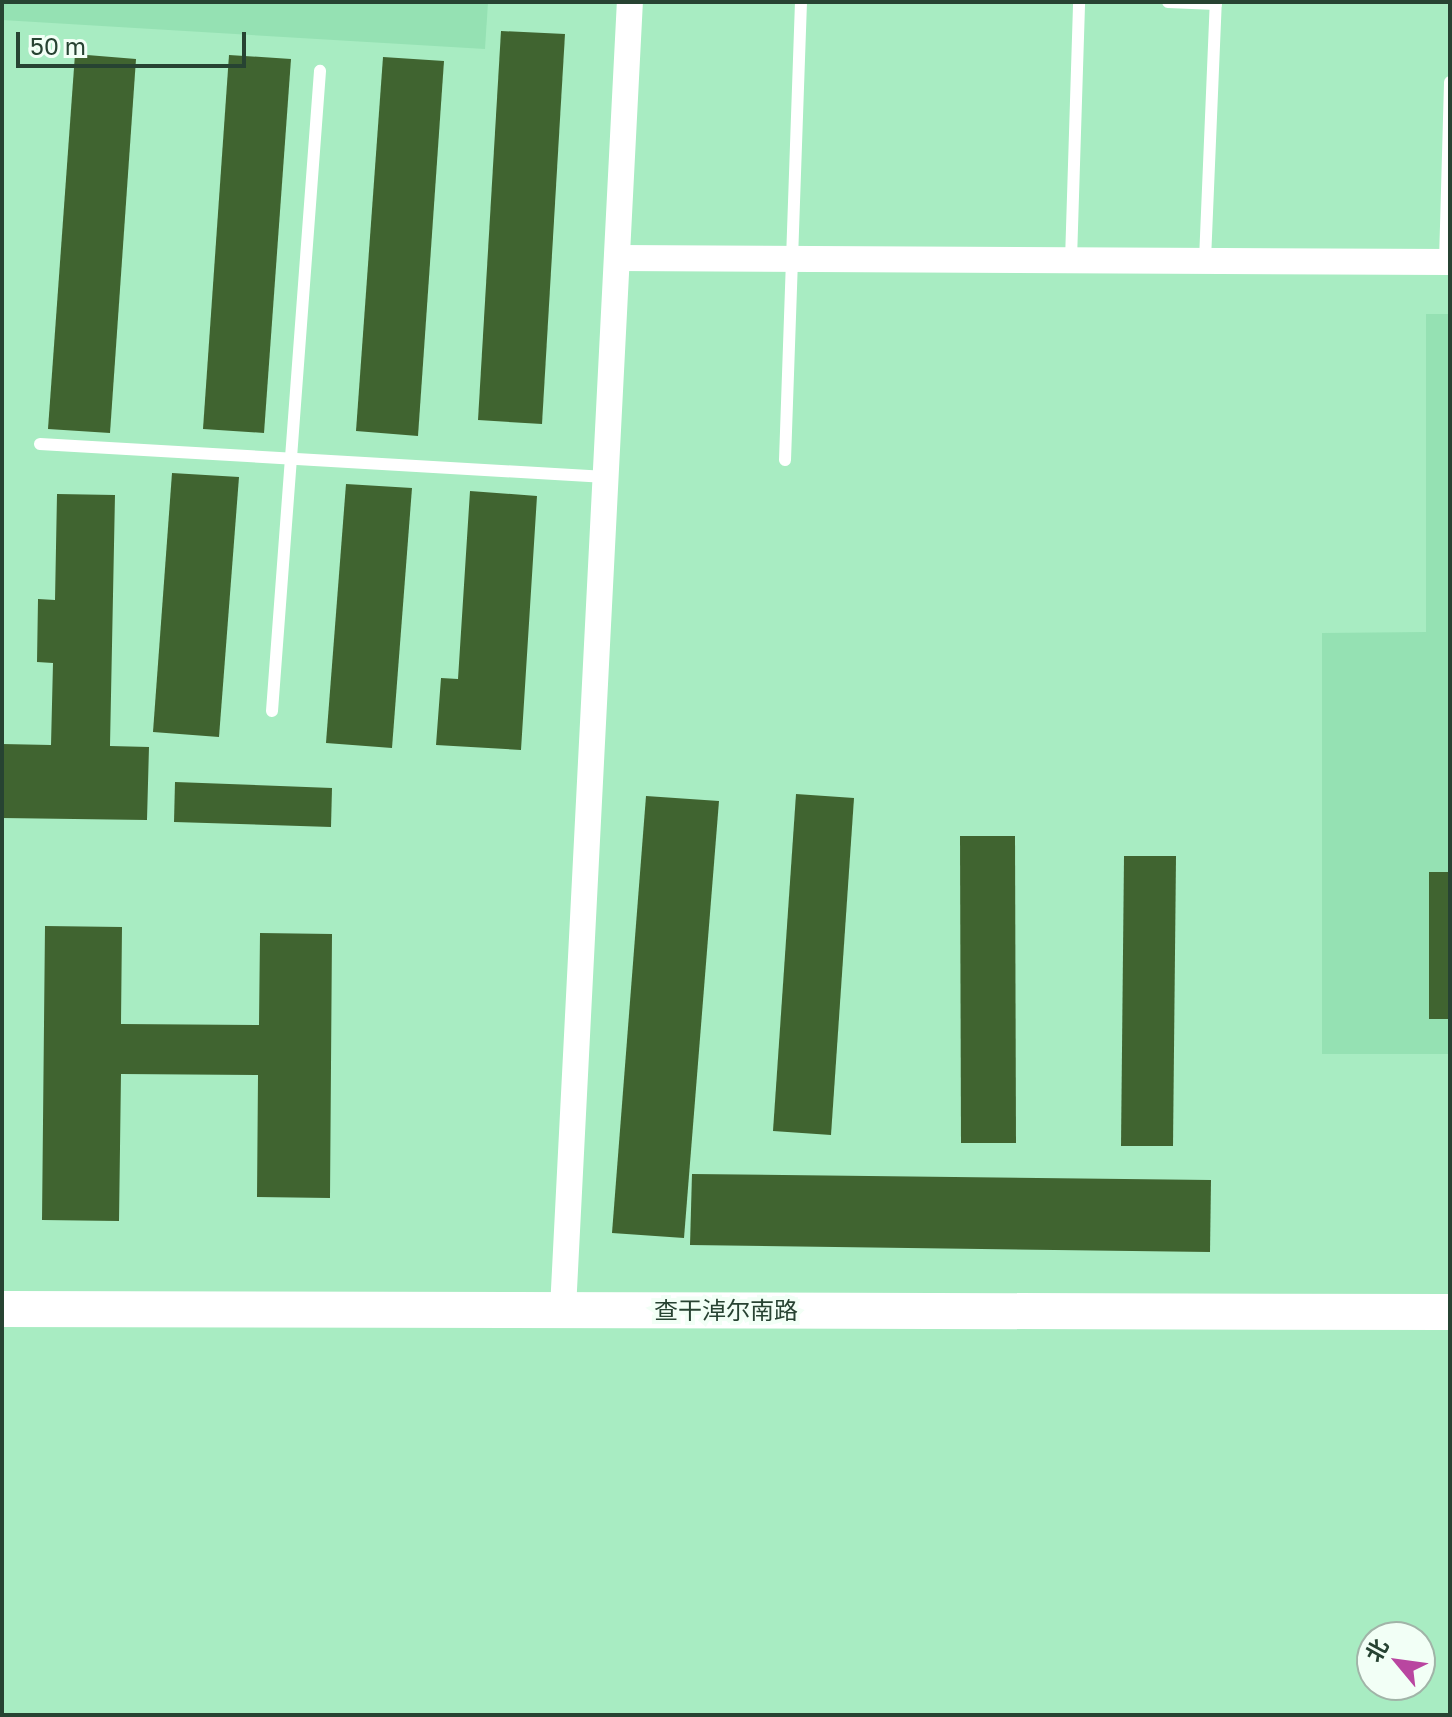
<!DOCTYPE html>
<html>
<head>
<meta charset="utf-8">
<style>
	body { margin:0 }
	#map { position:relative; width:1452px; height:1717px; overflow:hidden; background:#a8ecc2; font-family:"Golos Text","Noto Sans SC",sans-serif }
	div>[style] { position:absolute }
	.built>* { inset:0; background:#95e1b3 }
	.building>* { inset:0; background:#406430 }
	.lane>* { height:12px; margin:-6px; padding:0 6px; transform-origin:6px; border-radius:6px; background:#fff }
	.street>* { height:26px; margin:-13px; padding:0 13px; transform-origin:13px; border-radius:13px; background:#fff }
	.secondary>* { height:36px; margin:-18px; padding:0 18px; transform-origin:18px; border-radius:18px; background:#fff }
	span { translate:-50% -50%; white-space:nowrap; text-align:center; line-height:1.15; -webkit-text-stroke:8px #f2fff6; paint-order:stroke }
	.street-label { font-size:24px; color:#274332 }
	.frame { position:absolute; inset:0; border:4px solid #274332; pointer-events:none }
	.north { position:absolute; left:1356px; top:1621px; width:80px; height:80px; box-sizing:border-box; background:#f2fff6; border:2px solid #a1b4a8; border-radius:50%; rotate:299deg; font-size:22px; font-weight:700; line-height:32px; text-align:center; color:#274332 }
	.north::after { content:''; display:block; margin:auto; width:28px; height:36px; background:#b946a0; clip-path:polygon(50% 0,100% 100%,50% 72%,0 100%) }
	.scale { position:absolute; left:16px; top:32px; width:230px; height:36px; box-sizing:border-box; border:4px solid #274332; border-top:0; padding-left:10px; font-size:24px; line-height:28px; white-space:nowrap; color:#274332; -webkit-text-stroke:6px #f2fff6; paint-order:stroke }
</style>
</head>
<body>
<div id="map">
	<div class="built">
		<i style="clip-path:polygon(2px 2px,488px 2px,485px 49px,2px 20px)"></i>
		<i style="clip-path:polygon(1426px 314px,1450px 314px,1450px 1054px,1322px 1054px,1322px 633px,1426px 632px)"></i>
	</div>
	<div class="building">
		<i style="clip-path:polygon(501px 31px,565px 34px,542px 424px,478px 420px)"></i>
		<i style="clip-path:polygon(75px 54px,136px 59px,110px 433px,48px 429px)"></i>
		<i style="clip-path:polygon(229px 55px,291px 59px,264px 433px,203px 429px)"></i>
		<i style="clip-path:polygon(383px 57px,444px 61px,418px 436px,356px 431px)"></i>
		<i style="clip-path:polygon(172px 473px,239px 477px,219px 737px,153px 732px)"></i>
		<i style="clip-path:polygon(346px 484px,412px 488px,392px 748px,326px 743px)"></i>
		<i style="clip-path:polygon(470px 491px,537px 496px,521px 750px,436px 745px,441px 678px,458px 679px)"></i>
		<i style="clip-path:polygon(57px 494px,115px 495px,110px 746px,149px 747px,147px 820px,2px 818px,2px 744px,51px 745px,53px 663px,37px 662px,38px 599px,55px 600px)"></i>
		<i style="clip-path:polygon(175px 782px,332px 788px,331px 827px,174px 822px)"></i>
		<i style="clip-path:polygon(796px 794px,854px 798px,831px 1135px,773px 1131px)"></i>
		<i style="clip-path:polygon(646px 796px,719px 801px,684px 1238px,612px 1233px)"></i>
		<i style="clip-path:polygon(960px 836px,1015px 836px,1016px 1143px,961px 1143px)"></i>
		<i style="clip-path:polygon(1124px 856px,1176px 856px,1173px 1146px,1121px 1146px)"></i>
		<i style="clip-path:polygon(1429px 872px,1450px 872px,1450px 1019px,1429px 1019px)"></i>
		<i style="clip-path:polygon(45px 926px,122px 927px,121px 1024px,259px 1025px,260px 933px,332px 934px,330px 1198px,257px 1197px,258px 1075px,121px 1074px,119px 1221px,42px 1220px)"></i>
		<i style="clip-path:polygon(692px 1174px,1211px 1180px,1210px 1252px,690px 1245px)"></i>
	</div>
	<div class="lane">
		<i style="left:1168px;top:2px;width:48px;rotate:2.4deg"></i>
		<i style="left:1071px;top:260px;width:258px;rotate:-88.2deg"></i>
		<i style="left:1205px;top:260px;width:258px;rotate:-87.6deg"></i>
		<i style="left:1445px;top:262px;width:180px;rotate:-88.4deg"></i>
		<i style="left:40px;top:444px;width:567px;rotate:3.34deg"></i>
		<i style="left:785px;top:460px;width:458px;rotate:-88deg"></i>
		<i style="left:272px;top:711px;width:642px;rotate:-85.71deg"></i>
	</div>
	<div class="street">
		<i style="left:617px;top:258px;width:833px;rotate:0.28deg"></i>
		<i style="left:563px;top:1309px;width:1309px;rotate:-87.07deg"></i>
	</div>
	<div class="secondary">
		<i style="left:2px;top:1309px;width:1448px;rotate:0.12deg"></i>
	</div>
	<div class="street-label">
		<span style="left:726px;top:1310px">查干淖尔南路</span>
	</div>
	<div class="frame"></div>
	<div class="north">北</div>
	<div class="scale">50 m</div>
</div>
</body>
</html>
